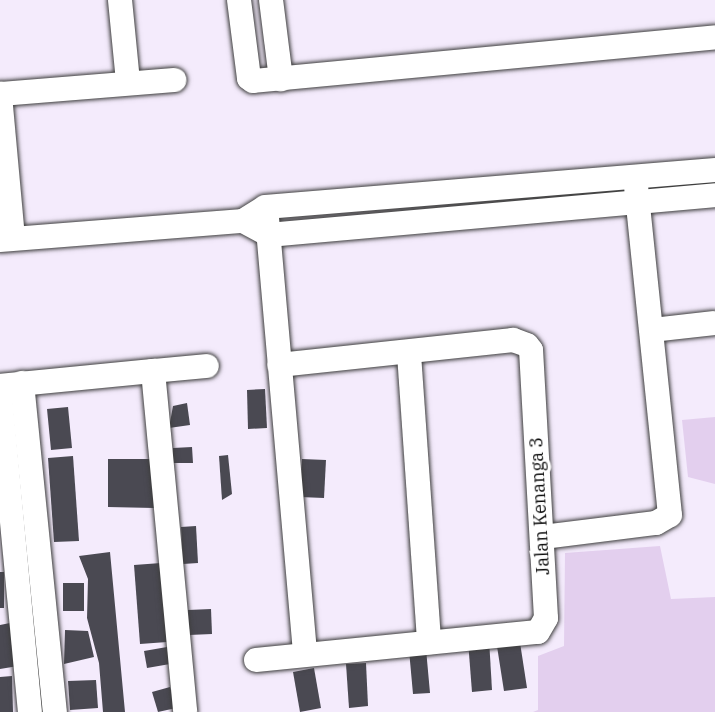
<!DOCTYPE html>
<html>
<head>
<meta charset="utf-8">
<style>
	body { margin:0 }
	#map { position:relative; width:715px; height:712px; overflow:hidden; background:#f4ebfc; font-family:"IBM Plex Serif",serif }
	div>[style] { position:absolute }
	.farmland>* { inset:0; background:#e3cfee }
	.building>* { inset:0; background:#4a4952 }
	.roads { filter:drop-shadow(0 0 2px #3e3e3e) drop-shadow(0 0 2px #3e3e3e) }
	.street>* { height:24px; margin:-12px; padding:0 12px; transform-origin:12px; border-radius:12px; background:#fff }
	span { translate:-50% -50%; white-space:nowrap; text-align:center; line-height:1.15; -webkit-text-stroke:7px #fff; paint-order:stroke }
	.street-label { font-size:18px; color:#0b0b0b }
</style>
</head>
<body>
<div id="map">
	<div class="farmland">
		<i style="clip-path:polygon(715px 417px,715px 484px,688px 477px,682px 420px)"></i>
		<i style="clip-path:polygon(660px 546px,671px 599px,715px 597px,715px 712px,533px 712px,538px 710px,538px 656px,564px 646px,565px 553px)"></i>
	</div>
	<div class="building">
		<i style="clip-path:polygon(265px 389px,267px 428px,248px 429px,247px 390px)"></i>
		<i style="clip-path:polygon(187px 403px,190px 425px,169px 428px,173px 406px)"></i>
		<i style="clip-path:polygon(68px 407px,72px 448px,51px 450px,47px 409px)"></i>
		<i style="clip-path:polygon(192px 447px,193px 463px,173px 463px,173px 448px)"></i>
		<i style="clip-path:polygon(228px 455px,232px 494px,222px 500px,219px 456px)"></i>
		<i style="clip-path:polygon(73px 456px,79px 541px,54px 542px,48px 458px)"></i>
		<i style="clip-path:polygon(108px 459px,155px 459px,154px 508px,108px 507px)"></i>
		<i style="clip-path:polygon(302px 459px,326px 460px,324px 498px,300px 497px)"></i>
		<i style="clip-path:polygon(196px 526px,198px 563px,183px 564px,181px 527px)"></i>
		<i style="clip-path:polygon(110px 552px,125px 712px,103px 712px,99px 663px,87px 618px,88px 579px,79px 556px)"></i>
		<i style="clip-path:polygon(161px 563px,167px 642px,140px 644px,134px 565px)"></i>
		<i style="clip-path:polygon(0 572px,4px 572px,4px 608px,0 608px)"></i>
		<i style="clip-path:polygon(63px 583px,84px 583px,84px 611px,63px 611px)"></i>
		<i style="clip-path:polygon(211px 609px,212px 634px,189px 635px,188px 610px)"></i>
		<i style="clip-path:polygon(10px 623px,18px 666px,0 669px,0 625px)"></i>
		<i style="clip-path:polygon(65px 630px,88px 631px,94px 657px,64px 664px)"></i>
		<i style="clip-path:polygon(519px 636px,527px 688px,504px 691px,496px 640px)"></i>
		<i style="clip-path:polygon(489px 639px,492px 690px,472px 692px,468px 641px)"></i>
		<i style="clip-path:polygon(167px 647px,170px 664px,147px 668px,144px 651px)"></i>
		<i style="clip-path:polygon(426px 649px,430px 693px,413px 694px,409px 650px)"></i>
		<i style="clip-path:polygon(366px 663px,368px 706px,349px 708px,346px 664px)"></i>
		<i style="clip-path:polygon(314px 668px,321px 708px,300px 712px,293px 672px)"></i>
		<i style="clip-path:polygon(12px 676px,13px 712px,0 712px,0 677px)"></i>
		<i style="clip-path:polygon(96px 680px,98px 708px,70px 710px,68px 681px)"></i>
		<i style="clip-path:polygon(170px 687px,176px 708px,158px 712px,152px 692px)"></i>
	</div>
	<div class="roads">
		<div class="street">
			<i style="left:120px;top:0;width:82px;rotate:84.4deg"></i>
			<i style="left:239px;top:0;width:79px;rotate:82.7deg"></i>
			<i style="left:249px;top:78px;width:5px;rotate:37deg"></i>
			<i style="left:253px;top:81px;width:464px;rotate:-5.4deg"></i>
			<i style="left:271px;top:0;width:80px;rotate:82.8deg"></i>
			<i style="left:267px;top:218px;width:437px;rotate:85deg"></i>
			<i style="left:243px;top:221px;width:30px;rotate:28deg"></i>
			<i style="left:269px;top:235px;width:448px;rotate:-5.1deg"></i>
			<i style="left:13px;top:238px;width:145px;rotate:-95.2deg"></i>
			<i style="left:0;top:94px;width:175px;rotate:-4.6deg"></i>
			<i style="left:0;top:240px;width:244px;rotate:-4.5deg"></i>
			<i style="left:243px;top:221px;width:26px;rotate:-32deg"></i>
			<i style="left:265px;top:207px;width:452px;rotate:-4.7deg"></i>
			<i style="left:652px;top:330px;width:62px;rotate:-6.4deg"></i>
			<i style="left:409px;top:354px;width:289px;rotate:86deg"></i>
			<i style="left:153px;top:371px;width:54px;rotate:-5.3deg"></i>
			<i style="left:22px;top:383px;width:331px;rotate:84.3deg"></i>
			<i style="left:0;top:386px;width:154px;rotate:-5.6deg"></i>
			<i style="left:153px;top:371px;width:342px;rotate:84.6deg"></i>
			<i style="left:0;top:395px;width:318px;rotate:84.6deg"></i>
			<i style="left:543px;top:537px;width:114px;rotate:-7.1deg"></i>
			<i style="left:656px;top:523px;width:16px;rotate:-30deg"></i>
			<i style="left:670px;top:515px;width:331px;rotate:-95.9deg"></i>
			<i style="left:256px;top:660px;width:283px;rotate:-5.7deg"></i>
			<i style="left:538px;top:632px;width:16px;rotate:-60deg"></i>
			<i style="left:546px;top:618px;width:268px;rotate:-93.2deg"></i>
			<i style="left:531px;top:350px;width:6px;rotate:-129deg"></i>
			<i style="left:527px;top:345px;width:15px;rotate:-160deg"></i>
			<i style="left:513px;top:340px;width:235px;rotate:173.9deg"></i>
		</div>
	</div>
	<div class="street-label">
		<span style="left:540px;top:506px;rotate:-93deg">Jalan Kenanga 3</span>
	</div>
</div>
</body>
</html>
